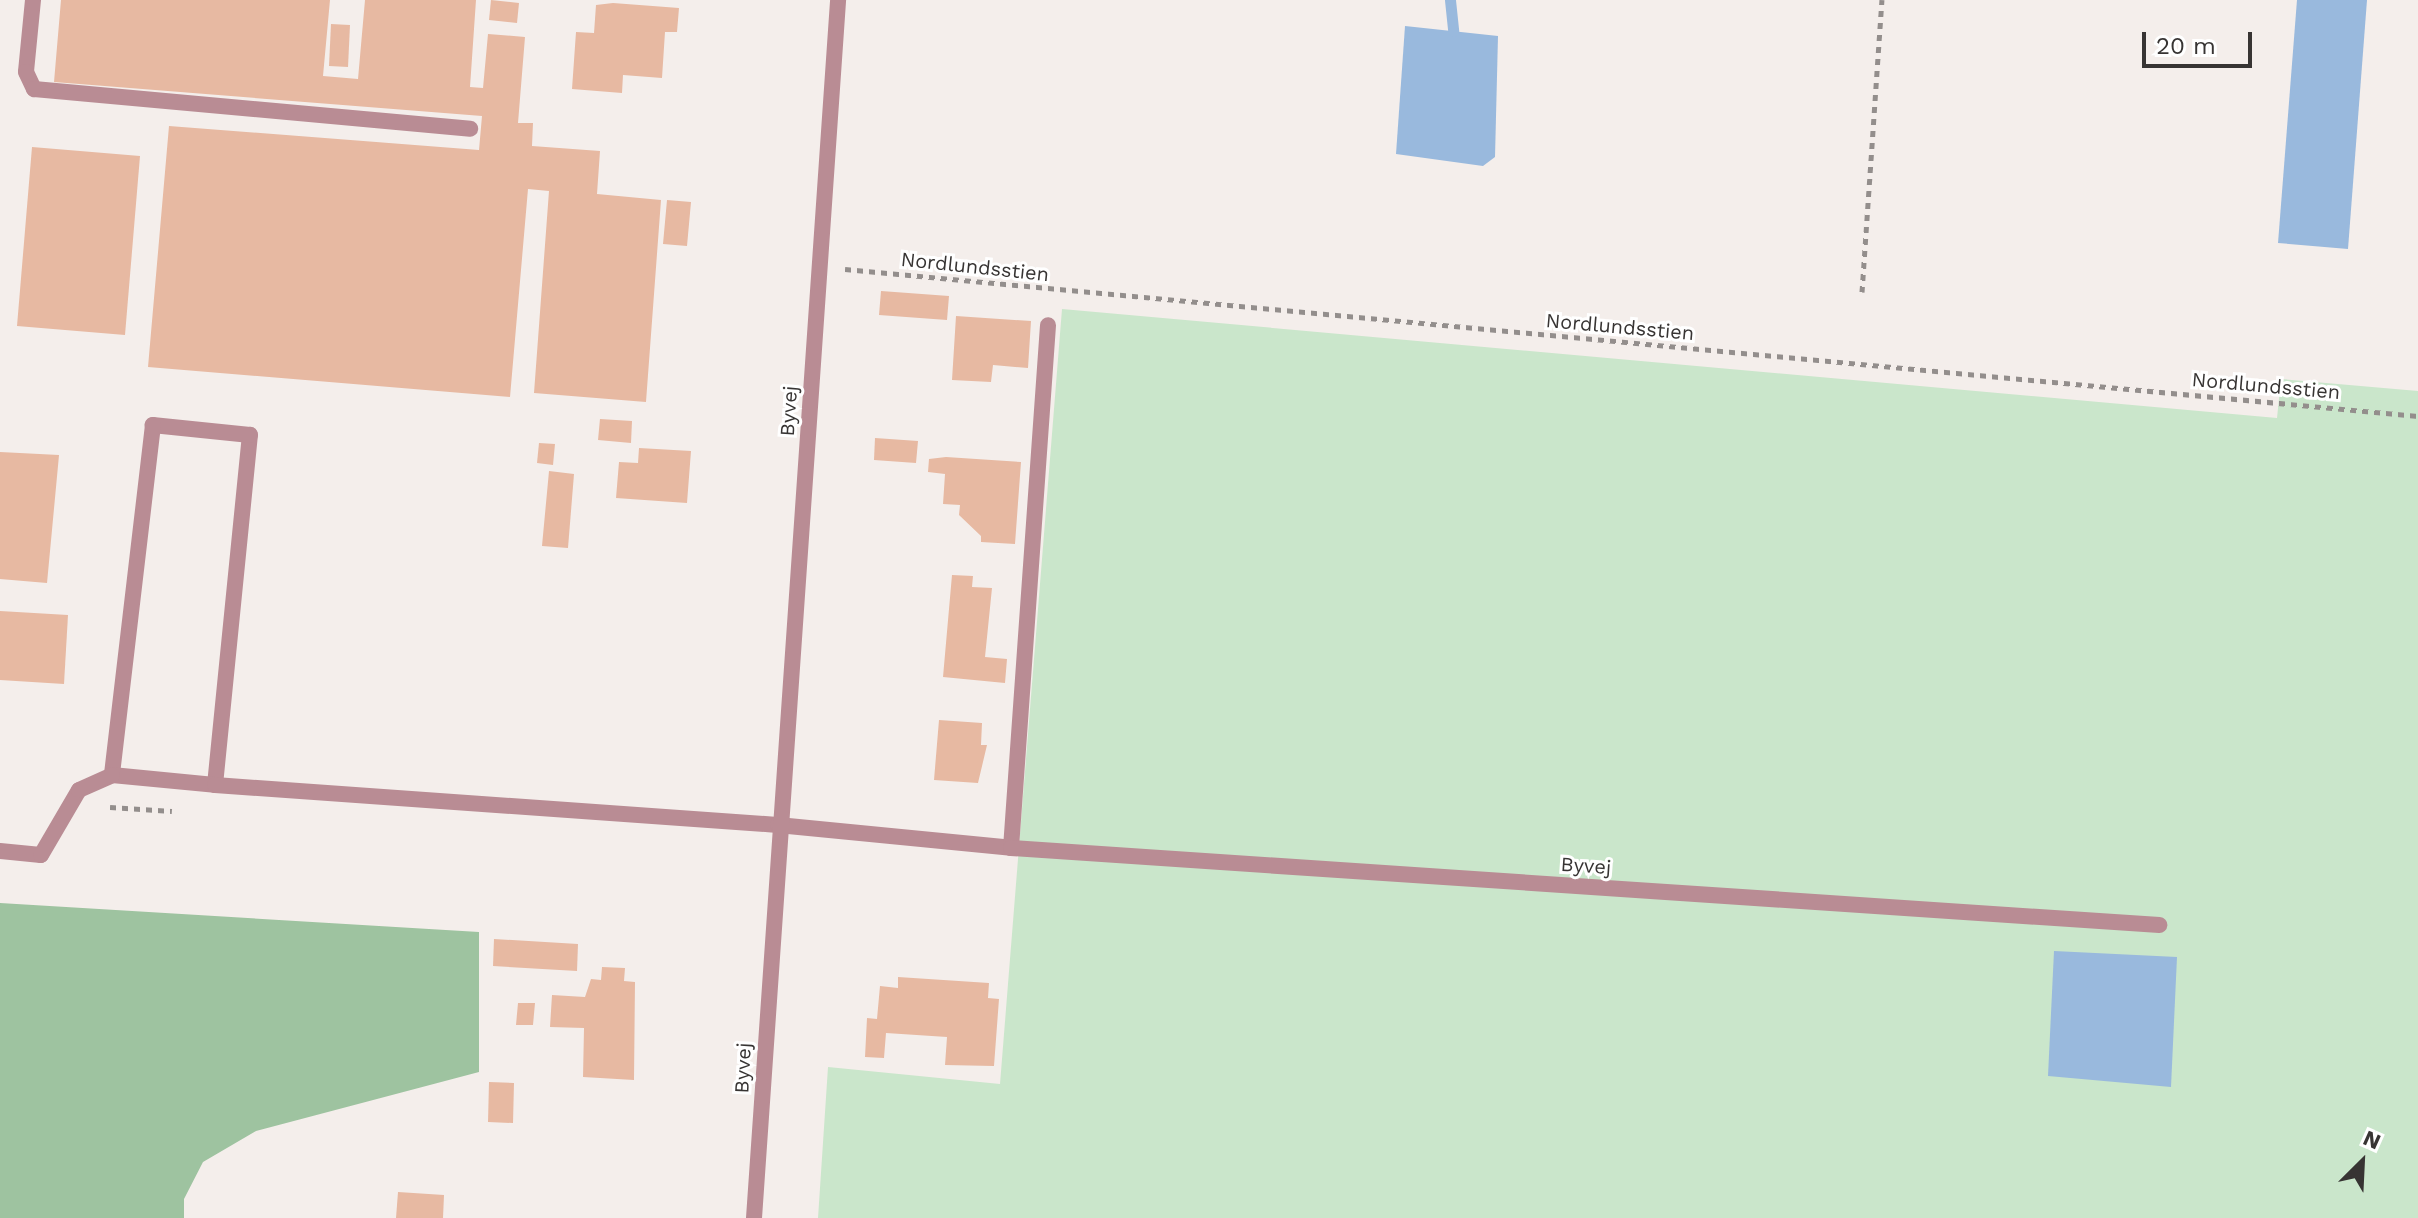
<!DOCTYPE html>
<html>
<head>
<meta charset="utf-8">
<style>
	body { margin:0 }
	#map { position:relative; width:2418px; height:1218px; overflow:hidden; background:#f4eeeb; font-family:"Work Sans",sans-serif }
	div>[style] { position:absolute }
	.green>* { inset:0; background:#cae6cb }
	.forest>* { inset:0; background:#9ec3a0 }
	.water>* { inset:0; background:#99b9dd }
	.stream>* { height:11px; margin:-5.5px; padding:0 5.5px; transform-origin:5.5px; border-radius:5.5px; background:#99b9dd }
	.building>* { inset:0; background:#e7b9a2 }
	.path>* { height:5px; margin-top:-2.5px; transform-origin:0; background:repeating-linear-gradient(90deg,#938e8c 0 6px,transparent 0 12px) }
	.service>* { height:16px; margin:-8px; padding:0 8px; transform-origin:8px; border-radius:8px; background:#b98c94 }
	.minor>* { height:16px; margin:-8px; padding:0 8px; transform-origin:8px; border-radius:8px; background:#b98c94 }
	.tertiary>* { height:16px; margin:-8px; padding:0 8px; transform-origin:8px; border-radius:8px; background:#b98c94 }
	span { translate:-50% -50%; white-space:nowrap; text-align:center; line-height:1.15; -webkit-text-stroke:6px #fff; paint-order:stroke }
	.street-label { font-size:20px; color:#373433 }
	.north { position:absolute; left:2322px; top:1122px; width:80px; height:80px; -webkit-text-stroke:6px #fff; paint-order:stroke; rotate:24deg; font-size:22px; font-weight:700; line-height:32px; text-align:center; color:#373433 }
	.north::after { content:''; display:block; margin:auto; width:28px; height:36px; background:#373433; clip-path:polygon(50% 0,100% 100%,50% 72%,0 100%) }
	.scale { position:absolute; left:2142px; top:32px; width:110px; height:36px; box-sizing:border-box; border:4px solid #373433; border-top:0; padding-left:10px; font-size:24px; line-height:28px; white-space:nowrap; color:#373433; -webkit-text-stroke:6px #fff; paint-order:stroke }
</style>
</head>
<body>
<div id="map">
	<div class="green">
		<i style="clip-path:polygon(1062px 309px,2277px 418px,2281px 379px,2418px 391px,2418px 1218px,818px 1218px,828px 1067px,1000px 1084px)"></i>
	</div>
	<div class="forest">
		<i style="clip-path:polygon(0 903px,479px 932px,479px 1072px,256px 1131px,203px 1162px,184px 1199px,184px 1218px,0 1218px)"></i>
	</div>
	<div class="water">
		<i style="clip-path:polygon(2297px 0,2367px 0,2348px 249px,2278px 243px)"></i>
		<i style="clip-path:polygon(1405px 26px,1498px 36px,1495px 157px,1483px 166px,1396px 154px)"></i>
		<i style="clip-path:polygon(2054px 951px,2177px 957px,2171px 1087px,2048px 1076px)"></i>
	</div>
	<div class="stream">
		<i style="left:1450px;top:0;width:31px;rotate:84deg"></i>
	</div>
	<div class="building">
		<i style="clip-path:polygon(61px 0,330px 0,323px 76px,358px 79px,365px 0,476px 0,470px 87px,483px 88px,488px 34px,525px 37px,518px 123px,533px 123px,532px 146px,600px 151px,597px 194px,661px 200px,646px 402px,534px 393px,549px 191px,528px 189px,510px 397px,148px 367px,169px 126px,479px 150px,482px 116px,54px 82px)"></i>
		<i style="clip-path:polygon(491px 0,519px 3px,517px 23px,489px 20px)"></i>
		<i style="clip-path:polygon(613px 3px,679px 8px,677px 32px,665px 32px,662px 78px,623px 75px,622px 93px,572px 89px,576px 32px,594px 33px,596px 5px)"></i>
		<i style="clip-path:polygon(331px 24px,350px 25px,348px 67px,329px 66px)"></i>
		<i style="clip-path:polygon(32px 147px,140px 156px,125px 335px,17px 326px)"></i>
		<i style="clip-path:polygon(667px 200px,691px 202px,687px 246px,663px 244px)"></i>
		<i style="clip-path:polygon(881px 291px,949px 296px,947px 320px,879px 315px)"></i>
		<i style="clip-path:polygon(956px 316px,1031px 321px,1028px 368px,993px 365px,991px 382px,952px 380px)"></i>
		<i style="clip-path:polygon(600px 419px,632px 421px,631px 443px,598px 440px)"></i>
		<i style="clip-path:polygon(875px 438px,918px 441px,916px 463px,874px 460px)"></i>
		<i style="clip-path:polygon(539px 443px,555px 444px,553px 465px,537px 463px)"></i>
		<i style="clip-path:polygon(639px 448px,691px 451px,687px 503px,616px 498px,619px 462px,638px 463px)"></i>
		<i style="clip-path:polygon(0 452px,59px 455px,47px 583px,0 579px)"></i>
		<i style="clip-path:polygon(946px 457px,1021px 462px,1015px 544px,981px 542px,981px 536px,959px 515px,960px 505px,943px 504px,945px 474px,928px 472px,929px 459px)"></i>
		<i style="clip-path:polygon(549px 471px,574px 474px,568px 548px,542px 546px)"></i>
		<i style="clip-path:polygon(952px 575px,973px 576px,972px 587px,992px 588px,985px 657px,1007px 659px,1005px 683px,943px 677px)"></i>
		<i style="clip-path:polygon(0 611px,68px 615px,64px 684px,0 680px)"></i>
		<i style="clip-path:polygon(939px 720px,982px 723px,981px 745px,987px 745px,978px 783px,934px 780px)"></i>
		<i style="clip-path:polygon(494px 939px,578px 944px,577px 971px,493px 966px)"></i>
		<i style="clip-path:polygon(602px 967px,625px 968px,624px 981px,635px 982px,634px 1080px,583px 1077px,584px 1028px,550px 1027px,552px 995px,585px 997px,591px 979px,601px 980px)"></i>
		<i style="clip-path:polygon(898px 977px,989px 983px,988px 998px,999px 999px,994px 1066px,945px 1065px,947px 1037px,886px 1033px,884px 1058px,865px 1057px,867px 1018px,877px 1019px,880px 986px,898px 988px)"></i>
		<i style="clip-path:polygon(518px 1003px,535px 1003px,533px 1025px,516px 1025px)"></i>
		<i style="clip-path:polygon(489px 1082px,514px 1083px,513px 1123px,488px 1122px)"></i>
		<i style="clip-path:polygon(398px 1192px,444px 1195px,443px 1218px,396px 1218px)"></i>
	</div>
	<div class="path">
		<i style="left:845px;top:269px;width:1580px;rotate:5.34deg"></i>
		<i style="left:1862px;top:292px;width:293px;rotate:-86.1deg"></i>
		<i style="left:110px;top:807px;width:62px;rotate:3.7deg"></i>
	</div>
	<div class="service">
		<i style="left:33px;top:0;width:72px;rotate:95.6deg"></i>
		<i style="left:26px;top:72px;width:19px;rotate:65deg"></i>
		<i style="left:34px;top:89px;width:438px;rotate:5.2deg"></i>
		<i style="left:215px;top:785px;width:352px;rotate:-84.3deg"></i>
		<i style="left:250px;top:435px;width:98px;rotate:-174.1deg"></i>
		<i style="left:153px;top:425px;width:352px;rotate:96.7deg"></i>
		<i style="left:112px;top:775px;width:103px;rotate:5.5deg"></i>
		<i style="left:215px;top:785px;width:564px;rotate:4.06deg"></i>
		<i style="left:0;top:851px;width:41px;rotate:5.6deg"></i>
		<i style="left:41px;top:855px;width:75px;rotate:-59.7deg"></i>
		<i style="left:79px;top:790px;width:36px;rotate:-24deg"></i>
	</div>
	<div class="minor">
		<i style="left:778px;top:825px;width:234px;rotate:5.6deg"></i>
		<i style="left:1011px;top:848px;width:524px;rotate:-85.95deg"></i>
		<i style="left:1011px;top:848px;width:1151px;rotate:3.84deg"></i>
	</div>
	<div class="tertiary">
		<i style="left:754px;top:1218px;width:1221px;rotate:-86.05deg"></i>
	</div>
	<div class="street-label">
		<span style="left:975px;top:267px;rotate:6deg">Nordlundsstien</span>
		<span style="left:1620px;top:327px;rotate:5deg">Nordlundsstien</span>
		<span style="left:2266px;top:386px;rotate:5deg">Nordlundsstien</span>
		<span style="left:789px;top:411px;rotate:-86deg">Byvej</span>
		<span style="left:1586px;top:866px;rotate:4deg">Byvej</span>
		<span style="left:743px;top:1068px;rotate:-87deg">Byvej</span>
	</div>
	<div class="north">N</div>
	<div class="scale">20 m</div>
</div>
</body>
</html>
